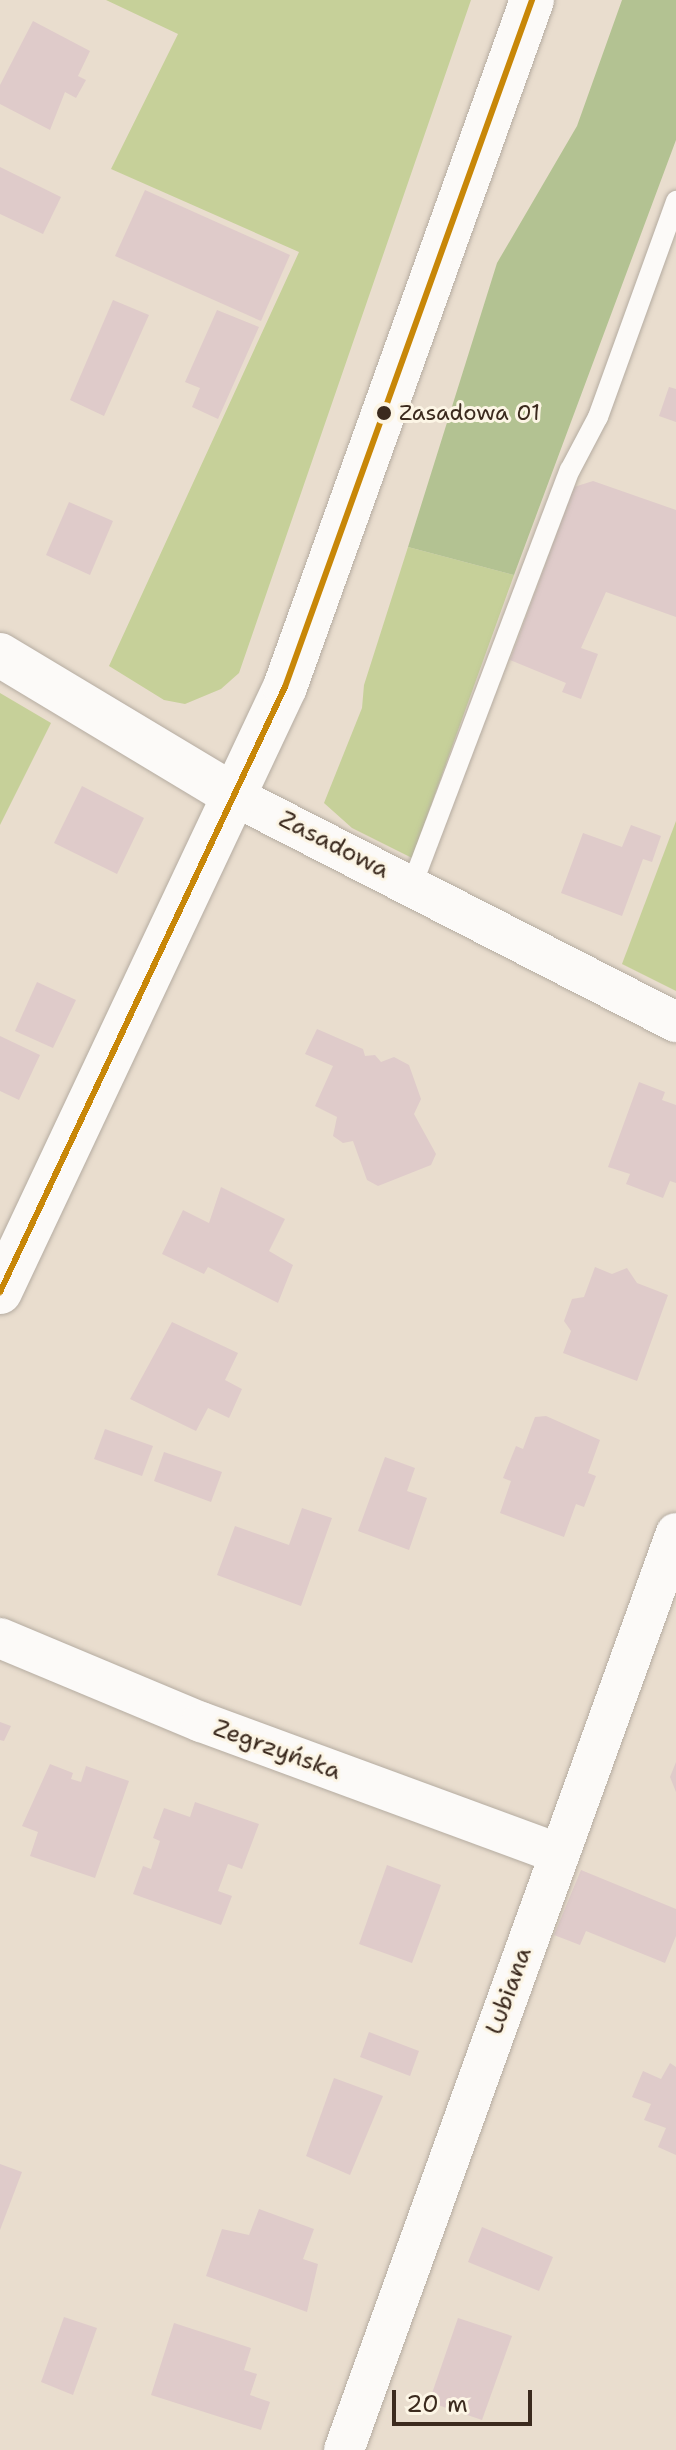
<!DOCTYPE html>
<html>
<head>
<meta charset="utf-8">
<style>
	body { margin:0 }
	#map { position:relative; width:676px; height:2450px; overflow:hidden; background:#e9ddce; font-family:"Shantell Sans",sans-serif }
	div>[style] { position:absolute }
	.green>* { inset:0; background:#c6d099 }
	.forest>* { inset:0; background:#b3c292 }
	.building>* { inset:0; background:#dfcbca }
	.roads { filter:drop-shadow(0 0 2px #b5aca1) drop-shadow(0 0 2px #b5aca1) }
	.lane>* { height:20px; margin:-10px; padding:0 10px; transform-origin:10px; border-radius:10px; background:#fcfaf8 }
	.street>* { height:40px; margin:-20px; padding:0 20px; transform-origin:20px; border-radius:20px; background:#fcfaf8 }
	.secondary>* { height:44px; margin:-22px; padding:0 22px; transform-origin:22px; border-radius:22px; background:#fcfaf8 }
	.bus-1>* { height:6px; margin:-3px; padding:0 3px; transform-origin:3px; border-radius:3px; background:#c88708 }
	.dots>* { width:22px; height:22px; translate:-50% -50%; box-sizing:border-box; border:4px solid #fcf5e5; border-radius:50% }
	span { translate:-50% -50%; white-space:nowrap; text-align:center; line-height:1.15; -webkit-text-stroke:6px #fcf5e5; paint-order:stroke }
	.bus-label { font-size:22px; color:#3b2a1e }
	.left { translate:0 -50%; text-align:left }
	.street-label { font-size:24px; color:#3b2a1e }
	.scale { position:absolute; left:392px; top:2390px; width:140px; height:36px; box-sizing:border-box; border:4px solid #3b2a1e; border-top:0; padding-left:10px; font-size:24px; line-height:28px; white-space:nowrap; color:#3b2a1e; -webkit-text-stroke:6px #fcf5e5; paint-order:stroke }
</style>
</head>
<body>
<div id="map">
	<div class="green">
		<i style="clip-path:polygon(106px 0,471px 0,239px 673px,221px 689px,185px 704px,164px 700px,109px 666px,299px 252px,111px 169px,178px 34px)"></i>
		<i style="clip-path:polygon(408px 547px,514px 575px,412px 858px,352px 828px,324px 803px,362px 708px,364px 685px)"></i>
		<i style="clip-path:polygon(0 693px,51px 723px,0 825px)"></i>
		<i style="clip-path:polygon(676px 821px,676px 991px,622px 964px)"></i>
	</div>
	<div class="forest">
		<i style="clip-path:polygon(622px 0,676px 0,676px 140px,514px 575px,408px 547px,497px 263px,577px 126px)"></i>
	</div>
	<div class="building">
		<i style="clip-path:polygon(33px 21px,90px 51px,78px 76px,86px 80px,76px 98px,65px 92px,50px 130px,0 104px,0 85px)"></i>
		<i style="clip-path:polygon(0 167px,61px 197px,43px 234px,0 214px)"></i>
		<i style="clip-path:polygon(145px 190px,290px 255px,261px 321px,115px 256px)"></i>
		<i style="clip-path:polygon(113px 300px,149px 315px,104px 416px,70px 400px)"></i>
		<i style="clip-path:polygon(217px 310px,259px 327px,218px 419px,192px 407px,200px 388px,185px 382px)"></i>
		<i style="clip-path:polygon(669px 387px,676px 389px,676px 422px,659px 416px)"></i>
		<i style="clip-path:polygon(593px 481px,676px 510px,676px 617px,606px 592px,581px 648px,598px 654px,581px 699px,562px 692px,566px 683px,510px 660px,574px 487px)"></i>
		<i style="clip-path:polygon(69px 502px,113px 521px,90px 575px,46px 555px)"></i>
		<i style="clip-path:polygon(82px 786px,144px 818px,117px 874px,54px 843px)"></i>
		<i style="clip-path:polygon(631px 825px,661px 836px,652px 862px,643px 859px,622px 916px,561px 893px,583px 833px,622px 847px)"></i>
		<i style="clip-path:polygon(37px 982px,76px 1000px,53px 1048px,15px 1031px)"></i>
		<i style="clip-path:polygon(317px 1029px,363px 1049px,365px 1056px,375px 1055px,381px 1062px,394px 1057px,409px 1065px,421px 1099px,414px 1114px,436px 1154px,431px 1165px,378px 1186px,367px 1180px,353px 1141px,343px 1143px,333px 1136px,337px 1117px,315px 1106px,333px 1066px,305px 1054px)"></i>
		<i style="clip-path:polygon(0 1036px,40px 1055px,19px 1100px,0 1091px)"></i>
		<i style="clip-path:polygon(639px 1082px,665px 1092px,662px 1100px,676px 1105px,676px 1183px,670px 1181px,663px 1198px,626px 1184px,630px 1174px,608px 1167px)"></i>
		<i style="clip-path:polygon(221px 1187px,285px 1219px,269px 1251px,293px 1265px,278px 1303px,208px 1267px,204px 1274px,162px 1254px,183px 1210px,209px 1223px)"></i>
		<i style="clip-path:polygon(595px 1267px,612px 1274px,627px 1268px,637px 1283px,668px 1295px,637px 1381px,563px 1353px,571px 1331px,564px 1321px,572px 1299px,584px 1297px)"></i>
		<i style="clip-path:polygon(172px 1322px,238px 1353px,225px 1380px,242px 1389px,229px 1418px,208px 1408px,196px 1431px,130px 1399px)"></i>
		<i style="clip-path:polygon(546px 1416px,600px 1440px,588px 1473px,596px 1476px,584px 1507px,576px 1504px,564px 1537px,500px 1513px,511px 1481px,503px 1478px,516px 1446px,523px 1449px,535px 1417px)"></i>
		<i style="clip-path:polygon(105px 1429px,153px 1446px,142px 1476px,94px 1459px)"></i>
		<i style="clip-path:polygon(164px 1452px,222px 1472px,211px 1502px,154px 1481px)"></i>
		<i style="clip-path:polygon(385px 1457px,415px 1468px,407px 1491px,427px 1498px,409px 1550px,358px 1531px)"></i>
		<i style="clip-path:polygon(302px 1508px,332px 1518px,301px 1606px,217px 1575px,235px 1526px,289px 1545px)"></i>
		<i style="clip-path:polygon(0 1722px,11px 1726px,4px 1741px,0 1740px)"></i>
		<i style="clip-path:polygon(676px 1762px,676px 1792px,670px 1777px)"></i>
		<i style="clip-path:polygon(50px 1764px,73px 1773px,71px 1779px,81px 1782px,86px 1766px,129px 1781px,95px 1878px,30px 1856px,38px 1832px,22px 1826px)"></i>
		<i style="clip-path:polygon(195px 1802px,259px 1824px,242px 1869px,228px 1864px,218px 1891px,232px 1896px,221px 1925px,133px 1894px,143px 1866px,151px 1869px,160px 1841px,153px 1838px,164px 1808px,190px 1817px)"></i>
		<i style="clip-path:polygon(387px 1865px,441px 1885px,412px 1963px,359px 1944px)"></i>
		<i style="clip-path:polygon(581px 1870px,676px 1909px,676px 1936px,665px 1963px,586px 1931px,580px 1945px,554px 1935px)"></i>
		<i style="clip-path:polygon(369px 2032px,419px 2051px,410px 2076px,360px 2057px)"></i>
		<i style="clip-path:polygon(670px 2063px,676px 2067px,676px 2155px,658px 2147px,666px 2128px,644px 2120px,651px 2104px,632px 2097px,643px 2071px,661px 2079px)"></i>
		<i style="clip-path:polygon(334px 2078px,383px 2096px,350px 2175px,306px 2156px)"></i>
		<i style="clip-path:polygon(0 2164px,22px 2172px,0 2230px)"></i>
		<i style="clip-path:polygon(259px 2209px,314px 2229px,303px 2259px,318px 2264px,307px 2312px,206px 2276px,222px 2229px,249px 2235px)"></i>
		<i style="clip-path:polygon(482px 2227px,553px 2257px,539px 2291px,468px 2262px)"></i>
		<i style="clip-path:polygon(64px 2317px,97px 2328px,73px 2395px,41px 2382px)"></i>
		<i style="clip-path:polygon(458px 2318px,512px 2336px,482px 2420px,429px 2402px)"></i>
		<i style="clip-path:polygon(174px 2323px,251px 2348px,244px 2370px,257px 2374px,250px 2395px,270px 2402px,261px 2430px,151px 2395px)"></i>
	</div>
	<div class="roads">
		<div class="lane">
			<i style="left:412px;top:885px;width:444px;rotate:-69.2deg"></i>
			<i style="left:570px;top:470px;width:60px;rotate:-62.2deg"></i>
			<i style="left:598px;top:417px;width:230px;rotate:-70.1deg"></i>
		</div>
		<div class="street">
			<i style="left:236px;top:797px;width:494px;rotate:27.1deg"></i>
			<i style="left:0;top:1638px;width:218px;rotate:22.7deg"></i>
			<i style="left:201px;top:1722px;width:380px;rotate:20.2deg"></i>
			<i style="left:344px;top:2450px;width:975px;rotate:-70.1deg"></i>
		</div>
		<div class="secondary">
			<i style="left:0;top:655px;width:275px;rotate:31deg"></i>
			<i style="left:0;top:1292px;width:669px;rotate:-64.78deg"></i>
			<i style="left:285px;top:687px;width:730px;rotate:-70.22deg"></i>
		</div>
	</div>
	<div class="bus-1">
		<i style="left:0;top:1292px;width:669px;rotate:-64.78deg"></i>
		<i style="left:285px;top:687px;width:730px;rotate:-70.22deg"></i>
	</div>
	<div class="dots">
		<i style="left:384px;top:413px;background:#3b2a1e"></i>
	</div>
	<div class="bus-label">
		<span class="left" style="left:399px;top:413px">Zasadowa 01</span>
	</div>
	<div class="street-label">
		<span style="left:334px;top:845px;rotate:27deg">Zasadowa</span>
		<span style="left:277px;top:1750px;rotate:20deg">Zegrzyńska</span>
		<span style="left:509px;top:1991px;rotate:-70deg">Lubiana</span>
	</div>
	<div class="scale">20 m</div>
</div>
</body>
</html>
